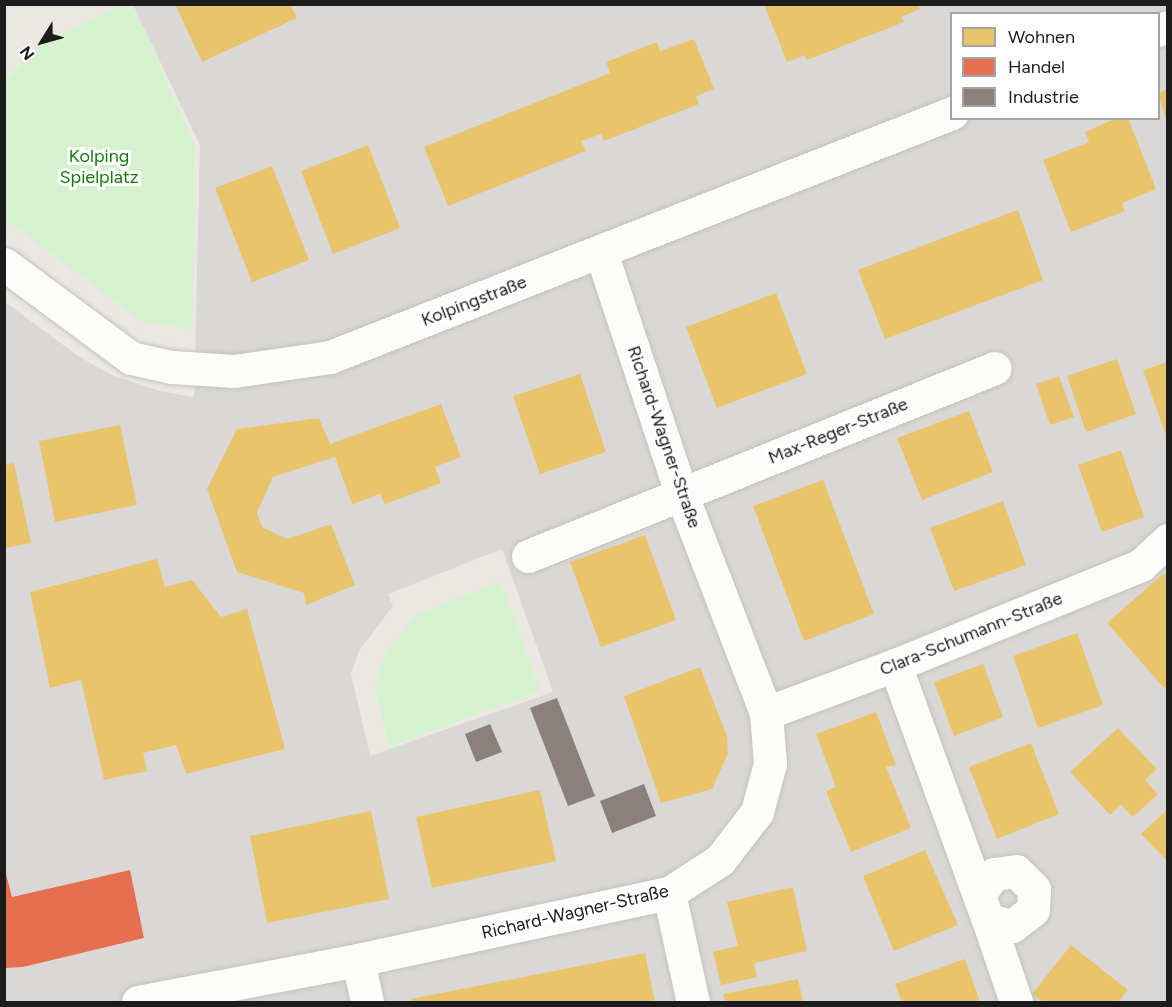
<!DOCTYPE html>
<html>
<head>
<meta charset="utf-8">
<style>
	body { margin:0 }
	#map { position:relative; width:1172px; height:1007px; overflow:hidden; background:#ebe8e4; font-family:Figtree,sans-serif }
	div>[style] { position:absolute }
	.residential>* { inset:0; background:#dad8d6 }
	.park>* { inset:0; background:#d4f2ce }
	.homes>* { inset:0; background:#e9c46a }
	.shops>* { inset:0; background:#e76f51 }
	.industry>* { inset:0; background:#8a817c }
	.roads { filter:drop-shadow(0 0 2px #c3c2c0) drop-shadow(0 0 2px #c3c2c0) }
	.minor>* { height:33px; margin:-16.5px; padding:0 16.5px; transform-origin:16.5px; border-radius:16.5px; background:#fcfcfb }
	span { translate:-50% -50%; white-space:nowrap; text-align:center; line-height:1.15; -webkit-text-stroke:6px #fff; paint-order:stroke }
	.park-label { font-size:18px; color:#137a0a }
	.street-label { font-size:18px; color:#1c1c1c }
	.frame { position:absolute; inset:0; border:6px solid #1c1c1c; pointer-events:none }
	.legend { position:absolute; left:950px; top:12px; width:210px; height:108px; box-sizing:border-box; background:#fff; border:2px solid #a4a4a4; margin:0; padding:8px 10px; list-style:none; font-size:18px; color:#1c1c1c }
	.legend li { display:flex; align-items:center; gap:12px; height:30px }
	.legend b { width:30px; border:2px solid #a4a4a4 }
	.north { position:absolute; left:12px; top:12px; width:60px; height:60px; -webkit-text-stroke:4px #fff; paint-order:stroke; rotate:233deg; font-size:16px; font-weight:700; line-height:24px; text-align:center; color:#1c1c1c }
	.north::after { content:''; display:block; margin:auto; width:21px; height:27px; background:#1c1c1c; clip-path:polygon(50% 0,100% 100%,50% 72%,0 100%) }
</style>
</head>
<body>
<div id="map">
	<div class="residential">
		<i style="clip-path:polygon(evenodd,133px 5px,1167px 5px,1167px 1002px,5px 1002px,4px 301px,78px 356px,112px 375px,160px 391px,194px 397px,200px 145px,133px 5px,952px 14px,1158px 14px,1158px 118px,952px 118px,952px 14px,133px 5px,502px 549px,553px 692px,370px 756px,351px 674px,359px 651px,393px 606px,388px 594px,502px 549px)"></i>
	</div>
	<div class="park">
		<i style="clip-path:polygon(123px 5px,133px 5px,194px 144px,193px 330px,141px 321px,5px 219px,5px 81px,44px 42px)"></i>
		<i style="clip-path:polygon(500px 581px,540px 691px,389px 747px,375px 685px,386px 653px,415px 616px)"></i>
	</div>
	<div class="homes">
		<i style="clip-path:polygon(175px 4px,290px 4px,297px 18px,202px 62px)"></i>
		<i style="clip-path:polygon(772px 4px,918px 4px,920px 9px,901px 17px,904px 22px,807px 60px,805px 55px,787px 62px,765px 7px)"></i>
		<i style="clip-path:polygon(694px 39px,714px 89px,696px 96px,699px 104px,604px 141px,601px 134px,581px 141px,586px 151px,448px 206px,424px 147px,610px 73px,606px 62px,657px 42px,660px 51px)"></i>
		<i style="clip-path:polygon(1168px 89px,1168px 123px,1167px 123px,1158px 93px)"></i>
		<i style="clip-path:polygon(1117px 118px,1128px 118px,1156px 189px,1122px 203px,1125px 211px,1071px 232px,1043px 160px,1089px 142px,1085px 132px)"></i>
		<i style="clip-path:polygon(368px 145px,400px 228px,333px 254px,301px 171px)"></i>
		<i style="clip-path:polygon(272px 166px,309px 260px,252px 282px,215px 188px)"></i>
		<i style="clip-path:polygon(1018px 210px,1043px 280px,885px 339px,858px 270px)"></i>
		<i style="clip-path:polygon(776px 293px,807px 374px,717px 408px,686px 327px)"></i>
		<i style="clip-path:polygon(1117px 359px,1136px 414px,1086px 432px,1067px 376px)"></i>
		<i style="clip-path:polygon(1168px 362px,1168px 438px,1167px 438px,1143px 370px)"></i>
		<i style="clip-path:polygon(580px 374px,606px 452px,540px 474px,513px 396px)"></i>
		<i style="clip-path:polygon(1059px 376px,1074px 417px,1050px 425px,1036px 384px)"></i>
		<i style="clip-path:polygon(441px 404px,461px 457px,435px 467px,441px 483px,385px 504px,380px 494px,352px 504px,335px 457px,273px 477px,257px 513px,262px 527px,287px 539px,331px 524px,355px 585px,306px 605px,304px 593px,237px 572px,207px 489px,237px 429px,319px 418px,330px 444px)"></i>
		<i style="clip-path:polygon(969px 411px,993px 472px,922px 500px,897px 438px)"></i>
		<i style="clip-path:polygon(120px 425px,137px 505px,55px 522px,39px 441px)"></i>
		<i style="clip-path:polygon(1121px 450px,1144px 517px,1102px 532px,1078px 465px)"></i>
		<i style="clip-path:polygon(14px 463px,31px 543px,4px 548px,4px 465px)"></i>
		<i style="clip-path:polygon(823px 480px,874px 614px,804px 641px,753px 506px)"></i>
		<i style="clip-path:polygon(1003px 501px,1026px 565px,954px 591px,930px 528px)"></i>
		<i style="clip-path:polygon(645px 535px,676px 620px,601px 647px,570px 562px)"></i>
		<i style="clip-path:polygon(157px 559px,165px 587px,192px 580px,221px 617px,247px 609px,285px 749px,186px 774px,176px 745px,143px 753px,147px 771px,104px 780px,81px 680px,50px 688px,30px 592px)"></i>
		<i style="clip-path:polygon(1164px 573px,1168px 578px,1168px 684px,1164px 688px,1107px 623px)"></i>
		<i style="clip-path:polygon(1077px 633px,1103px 705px,1038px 728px,1013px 656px)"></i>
		<i style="clip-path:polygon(983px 664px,1003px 717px,954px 736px,934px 682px)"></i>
		<i style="clip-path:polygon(700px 667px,727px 736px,728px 754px,712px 789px,661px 803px,624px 696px)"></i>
		<i style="clip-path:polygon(876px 712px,896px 765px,886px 767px,911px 828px,851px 852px,826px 791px,836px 787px,816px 734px)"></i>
		<i style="clip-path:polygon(1118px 728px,1157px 769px,1145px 780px,1158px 794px,1133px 817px,1121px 805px,1110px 815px,1070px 772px)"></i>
		<i style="clip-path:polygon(1031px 743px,1059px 814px,997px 839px,969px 767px)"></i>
		<i style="clip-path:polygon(540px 790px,556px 861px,432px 888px,416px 817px)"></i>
		<i style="clip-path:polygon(1168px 809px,1168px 862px,1141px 834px)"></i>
		<i style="clip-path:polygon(371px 811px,389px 899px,267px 923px,250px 836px)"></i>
		<i style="clip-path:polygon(925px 850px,958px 925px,894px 951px,863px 876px)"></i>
		<i style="clip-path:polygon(793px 887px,807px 951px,754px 963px,757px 977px,721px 985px,713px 952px,738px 946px,727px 902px)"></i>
		<i style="clip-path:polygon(1071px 945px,1128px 990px,1118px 1002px,1043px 1002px,1032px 994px)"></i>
		<i style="clip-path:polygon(645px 953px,655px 1002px,412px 1002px,411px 999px)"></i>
		<i style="clip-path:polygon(965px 959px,980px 1002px,902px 1002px,895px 984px)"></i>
		<i style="clip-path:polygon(798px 979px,803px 1002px,725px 1002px,723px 994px)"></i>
	</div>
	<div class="shops">
		<i style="clip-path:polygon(4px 866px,12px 897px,130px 870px,144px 938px,23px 967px,4px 968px)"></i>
	</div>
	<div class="industry">
		<i style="clip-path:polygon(557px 698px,595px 796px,568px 806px,530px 708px)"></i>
		<i style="clip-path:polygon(490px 724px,502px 752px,476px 762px,465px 734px)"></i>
		<i style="clip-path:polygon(644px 784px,656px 816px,612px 833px,600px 801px)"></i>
	</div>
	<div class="roads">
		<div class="minor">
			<i style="left:1158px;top:30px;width:10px;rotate:-17deg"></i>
			<i style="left:4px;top:264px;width:158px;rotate:36.5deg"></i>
			<i style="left:131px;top:358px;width:42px;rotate:12.4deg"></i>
			<i style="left:172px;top:367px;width:62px;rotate:3.7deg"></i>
			<i style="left:234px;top:371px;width:97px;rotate:-8.3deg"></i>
			<i style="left:330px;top:357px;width:668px;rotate:-21.42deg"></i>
			<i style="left:528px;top:556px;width:503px;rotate:-21.93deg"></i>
			<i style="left:895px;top:665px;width:271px;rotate:70deg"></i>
			<i style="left:988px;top:920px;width:25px;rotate:14deg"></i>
			<i style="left:1012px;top:926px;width:26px;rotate:-37deg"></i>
			<i style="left:1033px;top:910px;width:21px;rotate:-87deg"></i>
			<i style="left:1034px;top:889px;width:25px;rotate:-135deg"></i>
			<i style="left:1016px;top:871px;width:22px;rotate:172deg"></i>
			<i style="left:994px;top:874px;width:25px;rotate:127deg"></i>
			<i style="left:766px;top:713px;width:138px;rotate:-20.4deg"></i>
			<i style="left:895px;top:665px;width:266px;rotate:-22.1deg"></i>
			<i style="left:1141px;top:565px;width:37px;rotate:-43deg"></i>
			<i style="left:669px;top:893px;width:112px;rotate:77.6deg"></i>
			<i style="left:988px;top:920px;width:87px;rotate:71.1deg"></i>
			<i style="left:358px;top:960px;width:43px;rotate:77.9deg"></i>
			<i style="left:138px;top:1002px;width:224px;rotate:-10.8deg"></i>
			<i style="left:358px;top:960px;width:318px;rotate:-12.2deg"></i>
			<i style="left:669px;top:893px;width:61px;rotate:-32.9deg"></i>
			<i style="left:720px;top:860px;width:61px;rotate:-52.4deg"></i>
			<i style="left:757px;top:812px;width:51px;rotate:-75.1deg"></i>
			<i style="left:770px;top:763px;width:50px;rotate:-94.6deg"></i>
			<i style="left:766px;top:713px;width:236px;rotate:-111.1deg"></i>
			<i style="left:681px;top:493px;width:254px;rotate:-108.4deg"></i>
		</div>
	</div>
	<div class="park-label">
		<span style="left:99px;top:167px">Kolping<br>Spielplatz</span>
	</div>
	<div class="street-label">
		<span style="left:474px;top:301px;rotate:-21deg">Kolpingstraße</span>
		<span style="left:838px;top:431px;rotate:-22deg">Max-Reger-Straße</span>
		<span style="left:664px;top:437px;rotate:71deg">Richard-Wagner-Straße</span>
		<span style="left:971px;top:634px;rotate:-22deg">Clara-Schumann-Straße</span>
		<span style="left:575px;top:912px;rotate:-13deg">Richard-Wagner-Straße</span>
	</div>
	<div class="frame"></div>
	<ul class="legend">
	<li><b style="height:16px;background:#e9c46a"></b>Wohnen</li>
	<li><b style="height:16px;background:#e76f51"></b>Handel</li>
	<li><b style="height:16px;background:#8a817c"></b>Industrie</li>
	</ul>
	<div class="north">N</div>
</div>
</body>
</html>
